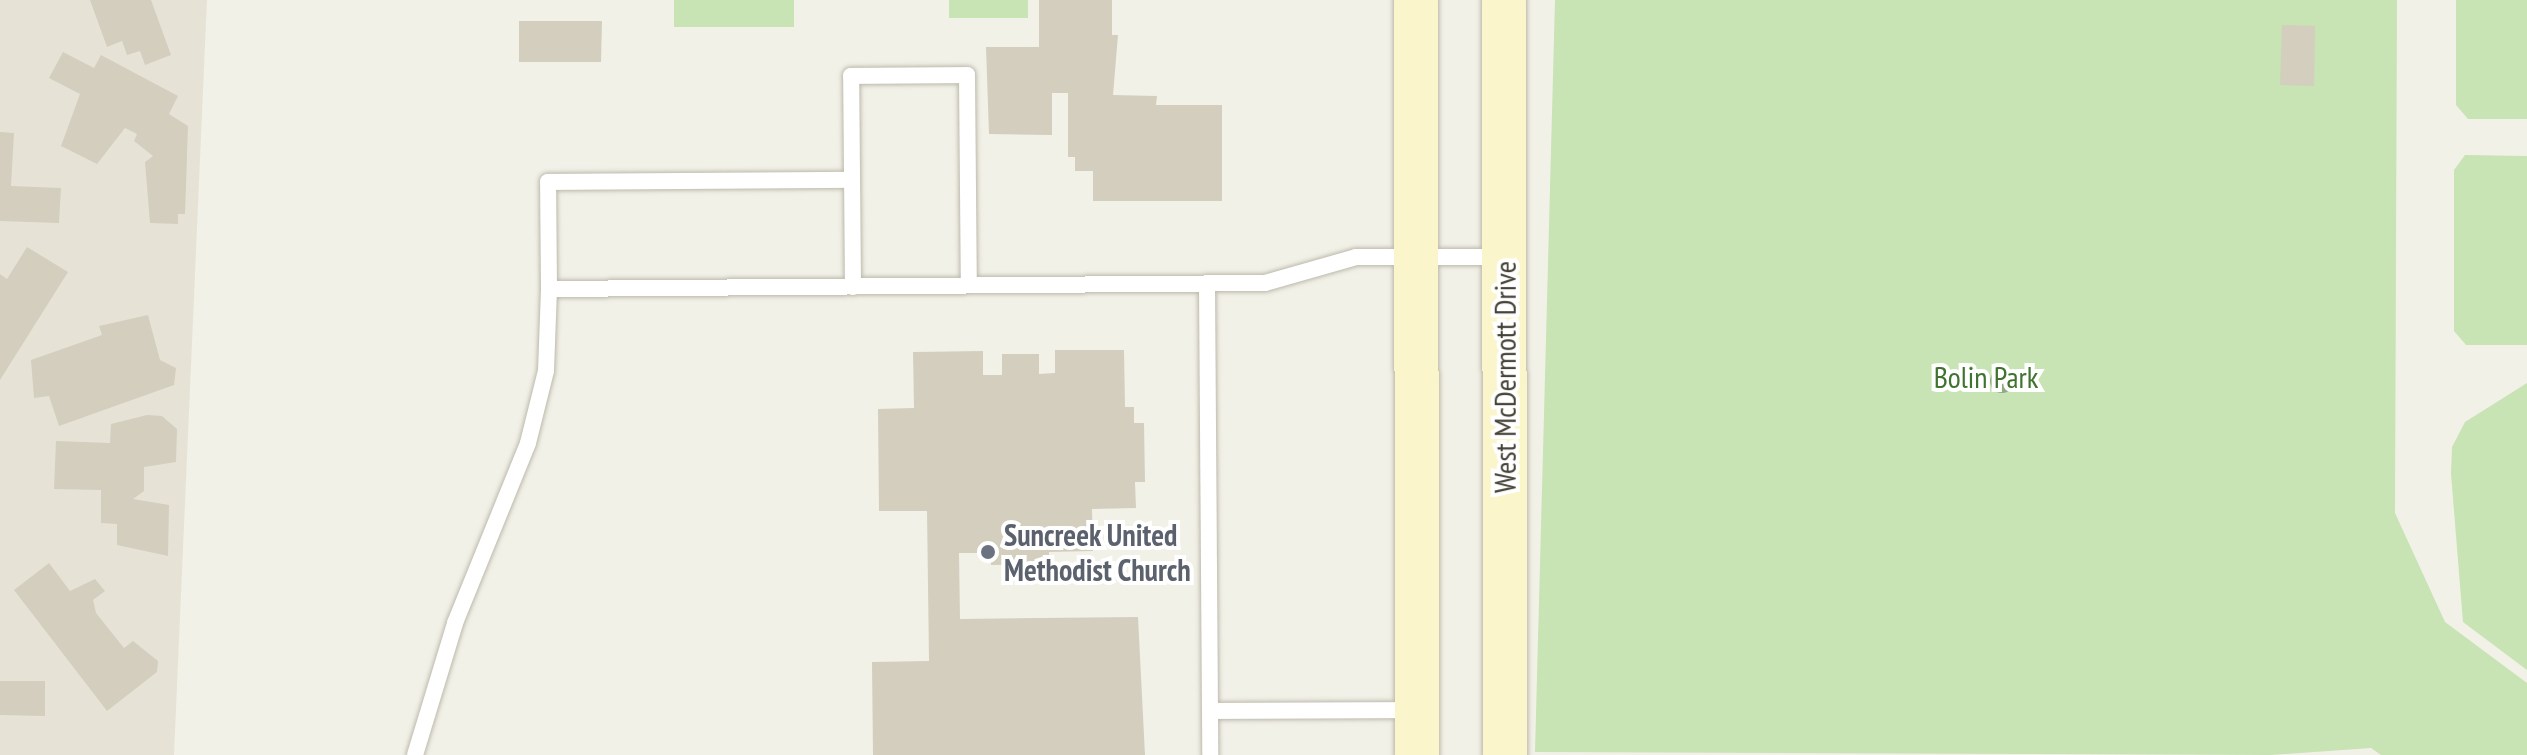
<!DOCTYPE html>
<html>
<head>
<meta charset="utf-8">
<style>
	body { margin:0 }
	#map { position:relative; width:2527px; height:755px; overflow:hidden; background:#f2f1e8; font-family:"PT Sans Narrow",sans-serif }
	div>[style] { position:absolute }
	.residential>* { inset:0; background:#e6e3d6 }
	.green>* { inset:0; background:#c8e3b4 }
	.building>* { inset:0; background:#d3cebe }
	.roads { filter:drop-shadow(0 0 2px #bdb9ab) drop-shadow(0 0 2px #bdb9ab) }
	.lane>* { height:16px; margin:-8px; padding:0 8px; transform-origin:8px; border-radius:8px; background:#fff }
	.secondary>* { height:44px; margin:-22px; padding:0 22px; transform-origin:22px; border-radius:22px; background:#faf5cb }
	.trees>* { width:24px; height:24px; margin:-12px; border-radius:50%; background:#90ab83 }
	.dots>* { width:22px; height:22px; translate:-50% -50%; box-sizing:border-box; border:4px solid #fff; border-radius:50% }
	span { translate:-50% -50%; white-space:nowrap; text-align:center; line-height:1.15; -webkit-text-stroke:8px #fff; paint-order:stroke }
	.street-label { font-size:30px; color:#454237 }
	.park-label { font-size:30px; color:#407230 }
	.worship-label { font-size:30px; color:#5b616d; font-weight:700 }
	.left { translate:0 -50%; text-align:left }
</style>
</head>
<body>
<div id="map">
	<div class="residential">
		<i style="clip-path:polygon(0 0,207px 0,174px 755px,0 755px)"></i>
	</div>
	<div class="green">
		<i style="clip-path:polygon(674px 0,794px 0,794px 27px,674px 27px)"></i>
		<i style="clip-path:polygon(949px 0,1028px 0,1028px 18px,949px 18px)"></i>
		<i style="clip-path:polygon(1555px 0,2397px 0,2395px 513px,2445px 622px,2527px 683px,2527px 755px,2381px 755px,2371px 748px,2271px 755px,1535px 752px)"></i>
		<i style="clip-path:polygon(2456px 0,2527px 0,2527px 119px,2468px 119px,2456px 105px)"></i>
		<i style="clip-path:polygon(2465px 155px,2527px 156px,2527px 345px,2466px 345px,2454px 331px,2454px 170px)"></i>
		<i style="clip-path:polygon(2527px 383px,2527px 670px,2463px 622px,2451px 474px,2452px 447px,2465px 422px)"></i>
	</div>
	<div class="building">
		<i style="clip-path:polygon(90px 0,151px 0,171px 55px,145px 65px,140px 51px,127px 55px,122px 41px,107px 47px)"></i>
		<i style="clip-path:polygon(1039px 0,1112px 0,1112px 35px,1118px 35px,1113px 95px,1157px 96px,1156px 105px,1222px 105px,1222px 201px,1093px 201px,1093px 171px,1075px 171px,1075px 157px,1068px 157px,1068px 93px,1052px 93px,1052px 135px,989px 134px,986px 47px,1039px 47px)"></i>
		<i style="clip-path:polygon(519px 21px,602px 21px,601px 62px,519px 62px)"></i>
		<i style="clip-path:polygon(2315px 26px,2314px 86px,2280px 85px,2282px 25px)"></i>
		<i style="clip-path:polygon(63px 52px,94px 68px,101px 55px,178px 96px,169px 114px,188px 126px,185px 214px,178px 214px,178px 224px,150px 223px,145px 162px,153px 156px,134px 141px,137px 134px,125px 128px,97px 164px,61px 146px,80px 94px,49px 78px)"></i>
		<i style="clip-path:polygon(0 132px,14px 133px,11px 186px,61px 188px,59px 223px,0 221px)"></i>
		<i style="clip-path:polygon(27px 247px,68px 272px,0 380px,0 274px,7px 279px)"></i>
		<i style="clip-path:polygon(148px 315px,160px 360px,176px 368px,174px 385px,59px 426px,49px 396px,34px 398px,31px 360px,102px 335px,99px 326px)"></i>
		<i style="clip-path:polygon(1055px 350px,1124px 350px,1125px 407px,1134px 407px,1134px 423px,1144px 423px,1145px 482px,1135px 482px,1136px 508px,1092px 509px,1093px 551px,1049px 552px,1049px 564px,991px 565px,991px 553px,959px 553px,960px 619px,1138px 617px,1145px 755px,873px 755px,872px 662px,929px 661px,927px 511px,879px 511px,878px 409px,914px 408px,913px 352px,983px 351px,983px 375px,1002px 375px,1002px 354px,1039px 354px,1039px 374px,1055px 373px)"></i>
		<i style="clip-path:polygon(147px 415px,162px 416px,177px 429px,176px 462px,144px 467px,144px 491px,133px 499px,169px 505px,168px 556px,117px 545px,117px 524px,101px 523px,101px 490px,54px 489px,56px 441px,110px 443px,111px 424px)"></i>
		<i style="clip-path:polygon(49px 563px,70px 591px,95px 579px,105px 591px,93px 600px,96px 613px,124px 648px,133px 641px,158px 661px,157px 672px,107px 711px,14px 590px)"></i>
		<i style="clip-path:polygon(0 681px,45px 681px,45px 716px,0 715px)"></i>
	</div>
	<div class="roads">
		<div class="lane">
			<i style="left:1207px;top:283px;width:472px;rotate:89.6deg"></i>
			<i style="left:853px;top:287px;width:211px;rotate:-90.5deg"></i>
			<i style="left:851px;top:76px;width:116px;rotate:-0.5deg"></i>
			<i style="left:967px;top:75px;width:210px;rotate:89.5deg"></i>
			<i style="left:549px;top:289px;width:107px;rotate:-90.5deg"></i>
			<i style="left:548px;top:182px;width:304px;rotate:-0.4deg"></i>
			<i style="left:1210px;top:711px;width:206px;rotate:-0.3deg"></i>
			<i style="left:415px;top:755px;width:138px;rotate:-73.1deg"></i>
			<i style="left:455px;top:623px;width:194px;rotate:-67.9deg"></i>
			<i style="left:528px;top:443px;width:74px;rotate:-76deg"></i>
			<i style="left:546px;top:371px;width:82px;rotate:-87.9deg"></i>
			<i style="left:549px;top:289px;width:716px;rotate:-0.48deg"></i>
			<i style="left:1265px;top:283px;width:95px;rotate:-15.9deg"></i>
			<i style="left:1356px;top:257px;width:148px"></i>
		</div>
		<div class="secondary">
			<i style="left:1416px;top:0;width:755px;rotate:89.92deg"></i>
			<i style="left:1504px;top:0;width:755px;rotate:89.92deg"></i>
		</div>
	</div>
	<div class="trees">
		<i style="left:2002px;top:381px"></i>
	</div>
	<div class="dots">
		<i style="left:988px;top:552px;background:#6b7280"></i>
	</div>
	<div class="street-label">
		<span style="left:1505px;top:377px;rotate:-90deg">West McDermott Drive</span>
	</div>
	<div class="park-label">
		<span style="left:1986px;top:377px">Bolin Park</span>
	</div>
	<div class="worship-label">
		<span class="left" style="left:1004px;top:552px">Suncreek United<br>Methodist Church</span>
	</div>
</div>
</body>
</html>
